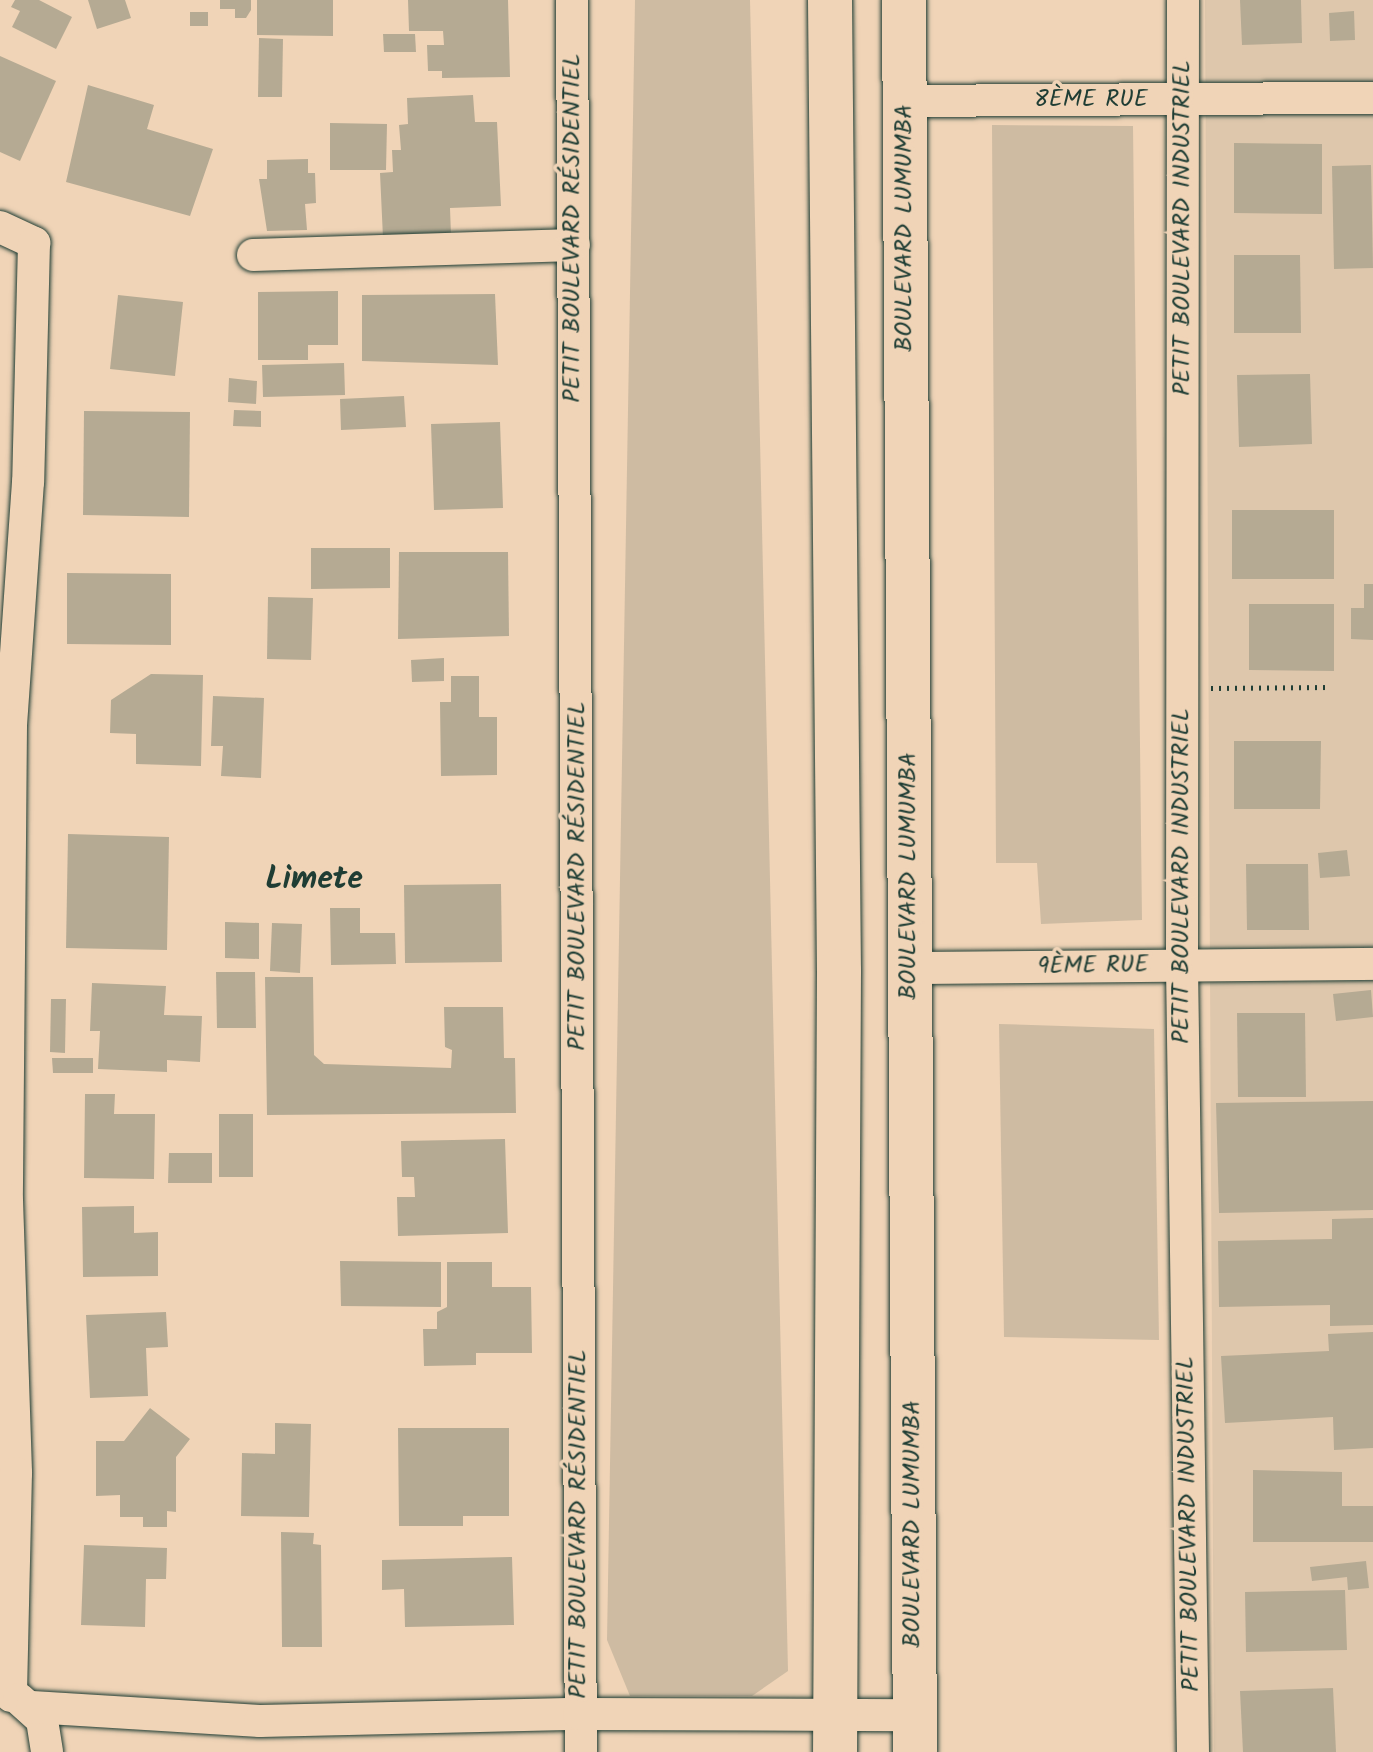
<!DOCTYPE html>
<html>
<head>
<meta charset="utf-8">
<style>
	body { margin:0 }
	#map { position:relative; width:1373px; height:1752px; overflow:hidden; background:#f0d4b7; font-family:Kalam,sans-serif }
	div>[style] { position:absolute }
	.built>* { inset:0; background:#dec7ac }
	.green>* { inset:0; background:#cebba2 }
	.building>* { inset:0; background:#b5aa93 }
	.path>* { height:5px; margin-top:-2.5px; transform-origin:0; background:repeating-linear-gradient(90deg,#1f3d34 0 2px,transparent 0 8px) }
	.roads { filter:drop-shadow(0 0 2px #1f3d34) drop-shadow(0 0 2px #1f3d34) }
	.minor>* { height:32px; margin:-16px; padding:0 16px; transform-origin:16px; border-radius:16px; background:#f0d4b7 }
	.highway>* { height:44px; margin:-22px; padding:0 22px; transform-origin:22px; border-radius:22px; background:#f0d4b7 }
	span { translate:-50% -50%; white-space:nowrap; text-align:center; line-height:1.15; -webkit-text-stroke:7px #f0d4b7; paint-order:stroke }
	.street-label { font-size:24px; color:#1f3d34 }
	.district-label { font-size:32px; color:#1f3d34; font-weight:700 }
</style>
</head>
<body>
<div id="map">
	<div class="built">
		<i style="clip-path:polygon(1205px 0,1373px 0,1373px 1752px,1214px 1752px)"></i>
	</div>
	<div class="green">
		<i style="clip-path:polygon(635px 0,750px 0,788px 1671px,752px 1696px,630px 1696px,607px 1640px)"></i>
		<i style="clip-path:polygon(992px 125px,1133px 126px,1142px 920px,1041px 924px,1037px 863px,996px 863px)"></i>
		<i style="clip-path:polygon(999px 1024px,1154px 1029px,1159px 1340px,1004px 1337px)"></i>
	</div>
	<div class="building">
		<i style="clip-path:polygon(15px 0,39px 0,72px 17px,56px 49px,12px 27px,20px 11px,11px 7px)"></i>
		<i style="clip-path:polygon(88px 0,125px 0,131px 18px,97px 29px)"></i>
		<i style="clip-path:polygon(220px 0,251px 0,251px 10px,246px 18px,235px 18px,235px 9px,220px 9px)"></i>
		<i style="clip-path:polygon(257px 0,333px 0,333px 36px,257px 35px)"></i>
		<i style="clip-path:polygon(408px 0,508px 0,510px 77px,442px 78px,442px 71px,428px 71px,427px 45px,444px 45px,443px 31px,409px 31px)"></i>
		<i style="clip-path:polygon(1240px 0,1301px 0,1302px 43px,1242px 45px)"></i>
		<i style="clip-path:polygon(1354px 11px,1355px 40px,1330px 41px,1329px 13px)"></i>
		<i style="clip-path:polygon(190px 12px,208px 12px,208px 26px,190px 26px)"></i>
		<i style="clip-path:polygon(383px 34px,415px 34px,416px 52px,384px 52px)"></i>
		<i style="clip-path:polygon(259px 38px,283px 39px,282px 97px,258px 97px)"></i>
		<i style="clip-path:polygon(0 56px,56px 81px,20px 161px,0 152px)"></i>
		<i style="clip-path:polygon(88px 85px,154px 105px,147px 129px,213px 149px,190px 216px,66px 182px)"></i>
		<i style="clip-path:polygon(473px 95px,475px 122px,497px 122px,501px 206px,450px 208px,451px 235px,383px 238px,380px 173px,393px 172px,392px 150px,401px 150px,399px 125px,408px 124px,407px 98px)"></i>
		<i style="clip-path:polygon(330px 123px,387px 124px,386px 170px,330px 170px)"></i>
		<i style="clip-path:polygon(1234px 143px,1322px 144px,1322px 214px,1234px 213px)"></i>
		<i style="clip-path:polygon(308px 159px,308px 173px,315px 173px,316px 203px,305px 204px,307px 230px,267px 231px,259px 179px,267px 179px,267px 160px)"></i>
		<i style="clip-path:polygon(1371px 165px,1373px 268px,1334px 269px,1332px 166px)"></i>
		<i style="clip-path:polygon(1234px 255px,1300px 255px,1301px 333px,1234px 333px)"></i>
		<i style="clip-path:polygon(338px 291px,338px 345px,308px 345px,308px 360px,258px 360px,258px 292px)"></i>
		<i style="clip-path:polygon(495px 294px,498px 365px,362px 361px,362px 295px)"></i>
		<i style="clip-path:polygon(118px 295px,183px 302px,175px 376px,110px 369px)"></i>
		<i style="clip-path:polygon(344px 363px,345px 395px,263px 397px,262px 365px)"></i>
		<i style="clip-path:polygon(1310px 374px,1312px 444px,1239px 447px,1237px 375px)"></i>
		<i style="clip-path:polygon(229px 378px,257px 381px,256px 404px,228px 402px)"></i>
		<i style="clip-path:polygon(404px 396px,406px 427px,341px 430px,340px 399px)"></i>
		<i style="clip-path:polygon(234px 410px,261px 411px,261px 427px,233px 426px)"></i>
		<i style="clip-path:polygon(84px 411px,190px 412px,189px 517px,83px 515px)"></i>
		<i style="clip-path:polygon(500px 422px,503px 508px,434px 510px,431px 424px)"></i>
		<i style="clip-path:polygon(1232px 510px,1334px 510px,1334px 579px,1232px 579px)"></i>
		<i style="clip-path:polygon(311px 548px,390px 548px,390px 588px,311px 589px)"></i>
		<i style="clip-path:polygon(399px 552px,508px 552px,509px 636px,398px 639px)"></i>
		<i style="clip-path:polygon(67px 573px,171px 574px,171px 645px,67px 644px)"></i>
		<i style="clip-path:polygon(1364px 584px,1373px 584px,1373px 640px,1351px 639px,1351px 608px,1364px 608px)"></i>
		<i style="clip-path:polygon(268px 597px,313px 598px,311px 660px,267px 659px)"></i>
		<i style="clip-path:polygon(1249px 604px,1334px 604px,1334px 671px,1249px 670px)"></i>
		<i style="clip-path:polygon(444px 658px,444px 681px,412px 682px,411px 660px)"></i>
		<i style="clip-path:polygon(151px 674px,203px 675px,201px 766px,136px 764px,136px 734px,110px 733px,111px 700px)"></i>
		<i style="clip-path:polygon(451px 676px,479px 676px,479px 717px,497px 717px,497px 775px,441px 776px,440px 702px,451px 702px)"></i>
		<i style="clip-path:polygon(213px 696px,264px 698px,261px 778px,221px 776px,223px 746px,211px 746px)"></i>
		<i style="clip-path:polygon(1234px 741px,1321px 741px,1320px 809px,1234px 809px)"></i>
		<i style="clip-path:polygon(68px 834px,169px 837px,167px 950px,66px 948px)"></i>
		<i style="clip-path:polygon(1347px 850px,1350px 876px,1320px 878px,1318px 853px)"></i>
		<i style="clip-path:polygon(1246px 864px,1308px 864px,1309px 930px,1247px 930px)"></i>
		<i style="clip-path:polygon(501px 884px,502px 962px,405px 963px,404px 885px)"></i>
		<i style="clip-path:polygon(330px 908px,360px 908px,360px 933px,395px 933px,396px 964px,331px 965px)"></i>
		<i style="clip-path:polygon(225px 922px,259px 923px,259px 959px,225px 958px)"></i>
		<i style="clip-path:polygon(272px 923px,302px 924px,300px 973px,270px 971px)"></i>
		<i style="clip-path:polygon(216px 972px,255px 972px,256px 1028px,217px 1028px)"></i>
		<i style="clip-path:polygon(265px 977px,313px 977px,314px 1055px,324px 1064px,451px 1068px,452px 1050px,445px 1047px,444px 1007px,503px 1007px,504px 1058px,515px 1058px,516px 1113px,267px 1115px)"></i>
		<i style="clip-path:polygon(92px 983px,166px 986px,164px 1015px,202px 1016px,200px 1062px,167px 1060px,167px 1072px,98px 1069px,100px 1031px,90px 1031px)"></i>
		<i style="clip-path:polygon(1371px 990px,1373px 1017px,1336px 1021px,1333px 994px)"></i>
		<i style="clip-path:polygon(51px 999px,66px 999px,65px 1053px,50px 1052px)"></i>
		<i style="clip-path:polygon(1237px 1013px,1305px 1013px,1306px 1097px,1238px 1097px)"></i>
		<i style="clip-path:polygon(52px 1058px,93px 1058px,93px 1073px,53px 1073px)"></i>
		<i style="clip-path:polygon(85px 1094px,115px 1094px,114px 1114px,155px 1114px,154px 1179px,84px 1178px)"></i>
		<i style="clip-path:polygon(1373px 1101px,1373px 1210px,1219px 1213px,1216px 1103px)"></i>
		<i style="clip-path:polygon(219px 1114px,253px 1114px,253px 1177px,219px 1177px)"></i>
		<i style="clip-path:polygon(505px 1139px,508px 1233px,398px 1236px,397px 1197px,415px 1197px,414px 1177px,402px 1177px,401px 1141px)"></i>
		<i style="clip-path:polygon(169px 1153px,212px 1153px,212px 1183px,168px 1183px)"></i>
		<i style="clip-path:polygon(134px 1206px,134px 1233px,158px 1232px,158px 1276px,83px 1277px,82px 1207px)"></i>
		<i style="clip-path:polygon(1373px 1218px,1373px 1325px,1330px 1326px,1330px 1305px,1219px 1307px,1218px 1241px,1332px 1239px,1332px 1219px)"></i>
		<i style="clip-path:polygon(340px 1261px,441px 1262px,441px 1307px,341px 1306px)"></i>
		<i style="clip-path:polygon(447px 1262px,492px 1262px,492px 1287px,531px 1287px,532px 1353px,476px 1353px,476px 1365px,424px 1366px,423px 1329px,437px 1329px,437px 1312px,447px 1307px)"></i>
		<i style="clip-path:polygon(166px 1312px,168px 1347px,146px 1348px,148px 1396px,90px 1398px,86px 1315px)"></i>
		<i style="clip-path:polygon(1373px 1332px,1373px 1448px,1334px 1450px,1333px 1417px,1225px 1423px,1221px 1356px,1329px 1351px,1328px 1334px)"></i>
		<i style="clip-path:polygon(150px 1408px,190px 1439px,176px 1457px,176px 1512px,167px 1511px,167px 1527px,143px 1527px,143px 1517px,120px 1517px,120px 1495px,96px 1496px,96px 1441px,124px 1441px)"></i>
		<i style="clip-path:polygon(275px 1423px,311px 1424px,309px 1517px,241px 1516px,242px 1453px,275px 1454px)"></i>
		<i style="clip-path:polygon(398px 1428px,509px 1428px,509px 1516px,463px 1516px,463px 1526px,399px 1526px)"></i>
		<i style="clip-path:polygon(1253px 1470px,1342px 1472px,1342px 1506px,1373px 1506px,1373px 1542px,1253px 1542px)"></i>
		<i style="clip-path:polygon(281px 1532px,314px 1533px,313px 1544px,321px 1545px,322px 1647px,282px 1647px)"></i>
		<i style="clip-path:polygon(84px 1545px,167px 1548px,166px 1579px,146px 1579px,145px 1627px,81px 1625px)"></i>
		<i style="clip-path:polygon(512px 1557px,514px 1625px,405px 1627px,404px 1589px,382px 1590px,382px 1560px)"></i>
		<i style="clip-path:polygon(1366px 1561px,1369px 1588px,1348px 1590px,1347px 1577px,1312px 1581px,1310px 1567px)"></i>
		<i style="clip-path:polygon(1345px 1590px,1347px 1650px,1246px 1652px,1245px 1592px)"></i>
		<i style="clip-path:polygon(1333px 1688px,1336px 1752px,1243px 1752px,1240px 1691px)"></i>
	</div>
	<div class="path">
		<i style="left:1211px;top:688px;width:120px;rotate:-0.5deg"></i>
	</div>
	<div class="roads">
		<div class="minor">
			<i style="left:572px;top:0;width:1752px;rotate:89.71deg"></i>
			<i style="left:1183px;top:0;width:965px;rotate:90.06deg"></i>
			<i style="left:1182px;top:965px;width:787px;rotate:89.2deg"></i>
			<i style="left:905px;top:101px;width:468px;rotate:-0.4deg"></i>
			<i style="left:0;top:227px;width:38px;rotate:25deg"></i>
			<i style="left:34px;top:243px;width:239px;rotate:91.4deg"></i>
			<i style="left:28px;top:482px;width:244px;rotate:94deg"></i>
			<i style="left:11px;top:725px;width:475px;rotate:90.5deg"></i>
			<i style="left:7px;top:1200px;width:273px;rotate:88.1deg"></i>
			<i style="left:16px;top:1473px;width:223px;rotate:91.3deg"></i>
			<i style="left:253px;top:255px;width:321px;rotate:-1.8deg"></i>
			<i style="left:909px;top:968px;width:464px;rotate:-0.5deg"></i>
			<i style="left:19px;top:1699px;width:31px;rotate:42deg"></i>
			<i style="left:42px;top:1720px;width:32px;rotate:81deg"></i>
			<i style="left:32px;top:1707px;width:228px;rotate:3.5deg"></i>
			<i style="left:260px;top:1721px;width:319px;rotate:-1.3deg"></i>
			<i style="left:579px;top:1714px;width:335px;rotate:0.2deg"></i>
		</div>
		<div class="highway">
			<i style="left:830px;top:0;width:971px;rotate:89.47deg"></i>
			<i style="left:839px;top:971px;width:781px;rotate:90.29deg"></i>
			<i style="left:904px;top:0;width:1752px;rotate:89.64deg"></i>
		</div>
	</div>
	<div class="street-label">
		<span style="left:1091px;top:100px">8ÈME RUE</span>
		<span style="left:573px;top:228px;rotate:-90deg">PETIT BOULEVARD RÉSIDENTIEL</span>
		<span style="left:905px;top:228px;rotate:-90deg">BOULEVARD LUMUMBA</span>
		<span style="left:1183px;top:228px;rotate:-90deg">PETIT BOULEVARD INDUSTRIEL</span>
		<span style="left:578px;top:876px;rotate:-90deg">PETIT BOULEVARD RÉSIDENTIEL</span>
		<span style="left:909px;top:876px;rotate:-90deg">BOULEVARD LUMUMBA</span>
		<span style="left:1182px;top:876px;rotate:-90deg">PETIT BOULEVARD INDUSTRIEL</span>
		<span style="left:1093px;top:966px;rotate:-1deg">9ÈME RUE</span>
		<span style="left:579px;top:1524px;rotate:-90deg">PETIT BOULEVARD RÉSIDENTIEL</span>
		<span style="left:913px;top:1524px;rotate:-90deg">BOULEVARD LUMUMBA</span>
		<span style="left:1189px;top:1524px;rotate:-91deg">PETIT BOULEVARD INDUSTRIEL</span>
	</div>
	<div class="district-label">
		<span style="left:314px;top:880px">Limete</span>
	</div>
</div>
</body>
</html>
